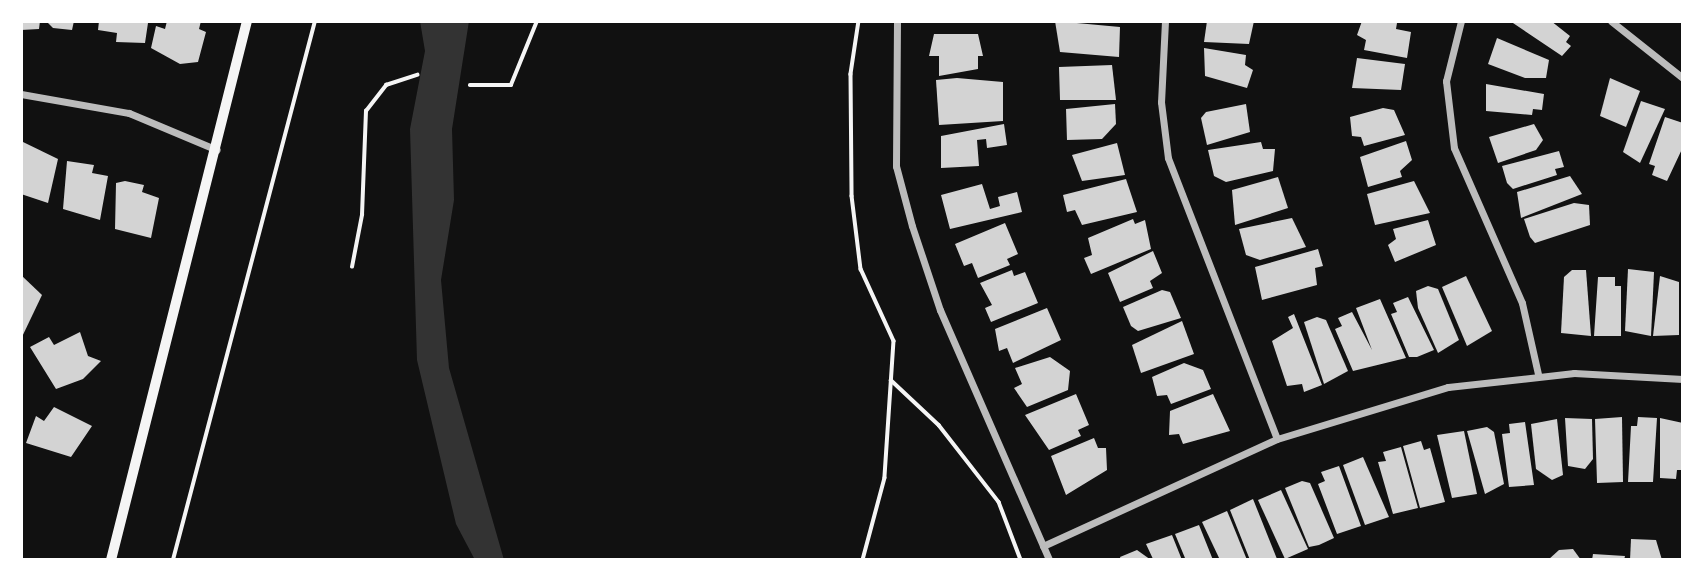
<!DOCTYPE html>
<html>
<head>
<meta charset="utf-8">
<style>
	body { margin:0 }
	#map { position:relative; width:1704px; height:581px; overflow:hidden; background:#111; font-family:Cabin,sans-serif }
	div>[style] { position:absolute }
	.water>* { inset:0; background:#333 }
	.building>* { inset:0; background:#d3d3d3 }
	.path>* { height:3.5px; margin:-1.75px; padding:0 1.75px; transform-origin:1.75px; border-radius:1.75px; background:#f5f5f5 }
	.minor>* { height:7px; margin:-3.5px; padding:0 3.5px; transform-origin:3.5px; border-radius:3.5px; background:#bcbcbc }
	.secondary>* { height:10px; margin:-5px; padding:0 5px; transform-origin:5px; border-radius:5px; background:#f5f5f5 }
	span { translate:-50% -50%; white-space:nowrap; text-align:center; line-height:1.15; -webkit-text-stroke:6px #fff; paint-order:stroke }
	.frame { position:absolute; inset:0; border:23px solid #fff; pointer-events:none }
</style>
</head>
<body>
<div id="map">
	<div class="water">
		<i style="clip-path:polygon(420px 21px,469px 21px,452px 129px,454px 200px,441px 280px,449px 368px,504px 560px,475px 560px,456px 524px,417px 360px,410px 129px,425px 51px)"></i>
	</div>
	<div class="building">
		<i style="clip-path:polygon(21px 21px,40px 21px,39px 29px,21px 30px)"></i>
		<i style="clip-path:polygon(46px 21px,74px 21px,72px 30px,53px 28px)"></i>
		<i style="clip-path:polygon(99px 21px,148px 23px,145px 43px,116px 42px,117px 33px,98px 30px)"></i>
		<i style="clip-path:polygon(167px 21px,201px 21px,199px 29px,206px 32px,198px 62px,180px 64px,151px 48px,156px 26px,165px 29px)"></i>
		<i style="clip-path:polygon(1055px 21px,1120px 27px,1119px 57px,1060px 52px)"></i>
		<i style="clip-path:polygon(1254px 21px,1249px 44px,1204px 42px,1207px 21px)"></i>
		<i style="clip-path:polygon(1362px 21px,1397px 23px,1396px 29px,1411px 32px,1407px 58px,1364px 50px,1366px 40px,1357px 35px)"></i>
		<i style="clip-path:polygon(1510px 21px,1551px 21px,1570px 36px,1566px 42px,1571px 46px,1562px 56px)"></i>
		<i style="clip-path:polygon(934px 34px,978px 34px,983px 56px,978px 56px,978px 69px,939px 76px,939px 56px,929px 56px)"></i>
		<i style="clip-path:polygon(1497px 38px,1549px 60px,1546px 78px,1525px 78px,1488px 64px)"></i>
		<i style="clip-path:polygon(1204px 48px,1246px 55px,1245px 65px,1253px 70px,1247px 88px,1205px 76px)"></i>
		<i style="clip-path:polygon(1357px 58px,1405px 64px,1401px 90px,1352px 88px)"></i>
		<i style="clip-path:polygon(1112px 65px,1116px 100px,1060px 100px,1059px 67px)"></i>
		<i style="clip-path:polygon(957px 78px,1003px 82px,1003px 121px,939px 125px,936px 80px)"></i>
		<i style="clip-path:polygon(1610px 78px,1640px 91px,1626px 127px,1600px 116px)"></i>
		<i style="clip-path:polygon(1486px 84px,1544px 94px,1542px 110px,1533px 109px,1532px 115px,1486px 111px)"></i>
		<i style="clip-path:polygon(1641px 101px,1665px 109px,1640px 163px,1623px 152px)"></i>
		<i style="clip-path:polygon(1115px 104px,1116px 124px,1102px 139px,1067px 140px,1066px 109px)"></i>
		<i style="clip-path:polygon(1246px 104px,1250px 132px,1207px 145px,1201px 118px,1206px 112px)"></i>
		<i style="clip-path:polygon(1383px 108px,1394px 110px,1405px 135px,1364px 146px,1361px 137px,1352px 136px,1350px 117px)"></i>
		<i style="clip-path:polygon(1665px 117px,1683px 123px,1683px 147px,1667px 181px,1652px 175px,1655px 166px,1649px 164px)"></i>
		<i style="clip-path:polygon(1004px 124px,1007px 145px,987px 148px,986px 139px,977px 140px,979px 166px,941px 168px,941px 136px)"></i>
		<i style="clip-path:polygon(1534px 124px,1543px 140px,1536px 150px,1498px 163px,1489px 137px)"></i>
		<i style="clip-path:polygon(1406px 141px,1412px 160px,1400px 171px,1402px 177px,1368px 187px,1360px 157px)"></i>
		<i style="clip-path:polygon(23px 142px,58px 159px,48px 203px,21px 194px)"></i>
		<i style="clip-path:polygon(1261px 142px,1263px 149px,1275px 149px,1273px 171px,1226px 182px,1214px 176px,1208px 150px)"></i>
		<i style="clip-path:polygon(1117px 143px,1125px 175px,1082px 181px,1072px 155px)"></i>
		<i style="clip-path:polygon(1559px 151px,1564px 167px,1555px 169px,1557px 175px,1513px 189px,1507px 183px,1502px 166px)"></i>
		<i style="clip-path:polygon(67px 161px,94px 165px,92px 173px,108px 176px,100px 220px,63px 209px)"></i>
		<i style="clip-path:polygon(1570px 176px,1582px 194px,1521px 218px,1517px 192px)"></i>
		<i style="clip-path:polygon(1278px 177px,1288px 208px,1235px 225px,1232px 190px)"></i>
		<i style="clip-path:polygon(1126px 179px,1137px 212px,1082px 225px,1075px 210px,1067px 212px,1063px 195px)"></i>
		<i style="clip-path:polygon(125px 181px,144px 185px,142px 192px,159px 198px,151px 238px,115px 229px,116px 183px)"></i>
		<i style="clip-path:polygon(1414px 181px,1430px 213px,1375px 225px,1367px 194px)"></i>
		<i style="clip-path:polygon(982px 184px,990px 209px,1000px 206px,998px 197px,1017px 192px,1022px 212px,950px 229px,941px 195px)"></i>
		<i style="clip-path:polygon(1574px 203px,1589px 205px,1590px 225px,1535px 243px,1530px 237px,1524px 219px)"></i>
		<i style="clip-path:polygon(1292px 218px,1306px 247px,1260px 260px,1246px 255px,1239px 229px)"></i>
		<i style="clip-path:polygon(1133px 219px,1135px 224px,1145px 220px,1151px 249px,1091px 274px,1084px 258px,1092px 255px,1088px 238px)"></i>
		<i style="clip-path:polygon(1428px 220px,1436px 245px,1395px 262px,1388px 245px,1396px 239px,1393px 229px)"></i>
		<i style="clip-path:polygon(1005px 223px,1018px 254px,1007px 259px,1010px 265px,978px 278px,972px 263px,964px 266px,955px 244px)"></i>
		<i style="clip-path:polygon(1318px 249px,1323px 266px,1315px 268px,1317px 285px,1262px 300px,1255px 267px)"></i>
		<i style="clip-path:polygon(1153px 251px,1162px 273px,1150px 281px,1153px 288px,1120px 302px,1108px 273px)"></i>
		<i style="clip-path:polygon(1628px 269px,1654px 272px,1651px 336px,1625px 331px)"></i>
		<i style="clip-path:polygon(1012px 270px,1014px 276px,1025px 272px,1038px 303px,991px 322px,985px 308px,992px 305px,980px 283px)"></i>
		<i style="clip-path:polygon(1572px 270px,1586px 270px,1591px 336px,1561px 333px,1564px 277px)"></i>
		<i style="clip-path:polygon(21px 275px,42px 295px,21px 339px)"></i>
		<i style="clip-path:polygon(1466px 276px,1492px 331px,1467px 346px,1442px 287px)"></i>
		<i style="clip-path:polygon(1660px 276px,1679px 282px,1679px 335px,1653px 336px)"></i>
		<i style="clip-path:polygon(1598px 277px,1615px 277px,1615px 286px,1621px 286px,1621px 336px,1594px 336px)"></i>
		<i style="clip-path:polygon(1428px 286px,1438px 289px,1459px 340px,1438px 353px,1418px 308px,1416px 291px)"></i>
		<i style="clip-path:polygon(1162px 290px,1170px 292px,1181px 318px,1138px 331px,1131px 326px,1123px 307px)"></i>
		<i style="clip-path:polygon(1408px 297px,1434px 350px,1417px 357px,1409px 357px,1391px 314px,1397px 312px,1393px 303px)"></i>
		<i style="clip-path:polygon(1380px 299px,1406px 358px,1353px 371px,1335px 329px,1342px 326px,1338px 318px,1352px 312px,1372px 350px,1356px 308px)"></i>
		<i style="clip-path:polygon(1047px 308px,1061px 340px,1013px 363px,1007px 348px,999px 351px,995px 329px)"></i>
		<i style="clip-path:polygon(1294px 314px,1322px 385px,1304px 392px,1302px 384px,1287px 386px,1272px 341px,1293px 328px,1288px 317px)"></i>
		<i style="clip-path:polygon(1317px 317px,1326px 320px,1348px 371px,1324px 384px,1304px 322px)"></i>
		<i style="clip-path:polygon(1182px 321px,1194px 354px,1141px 373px,1132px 345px)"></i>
		<i style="clip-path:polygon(80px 332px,88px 356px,101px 361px,83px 379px,56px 389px,30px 347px,49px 337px,54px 345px)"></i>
		<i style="clip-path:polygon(1050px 357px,1070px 371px,1068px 390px,1027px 407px,1014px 388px,1022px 384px,1015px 368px)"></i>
		<i style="clip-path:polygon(1184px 363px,1203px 370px,1211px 389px,1171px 404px,1167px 395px,1157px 396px,1152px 377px)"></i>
		<i style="clip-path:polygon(1076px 394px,1089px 425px,1078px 430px,1081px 436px,1049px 450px,1025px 415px)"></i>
		<i style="clip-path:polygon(1213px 394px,1230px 431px,1183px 444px,1179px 434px,1169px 435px,1170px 411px)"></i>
		<i style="clip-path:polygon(54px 407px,92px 426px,71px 457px,26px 443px,36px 416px,44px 421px)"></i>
		<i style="clip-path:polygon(1622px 417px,1623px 482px,1597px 483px,1595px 419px)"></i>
		<i style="clip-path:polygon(1638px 417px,1657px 418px,1653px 482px,1628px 482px,1631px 426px,1637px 426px)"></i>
		<i style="clip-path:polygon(1565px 418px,1592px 419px,1593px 459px,1585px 469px,1568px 466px)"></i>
		<i style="clip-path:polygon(1660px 418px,1683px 423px,1683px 470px,1677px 470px,1676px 479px,1660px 478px)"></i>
		<i style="clip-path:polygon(1557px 419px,1563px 475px,1552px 480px,1536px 469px,1531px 424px)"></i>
		<i style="clip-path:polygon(1525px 422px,1534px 485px,1509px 487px,1502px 434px,1510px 433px,1509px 424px)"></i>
		<i style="clip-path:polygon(1487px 427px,1494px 432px,1504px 484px,1485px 494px,1467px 431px)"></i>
		<i style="clip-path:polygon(1464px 431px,1477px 494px,1452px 498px,1437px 435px)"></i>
		<i style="clip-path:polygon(1094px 438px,1098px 448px,1106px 448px,1107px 470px,1066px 495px,1051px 456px)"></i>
		<i style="clip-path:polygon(1421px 441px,1424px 450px,1430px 448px,1445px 502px,1420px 508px,1403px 446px)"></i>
		<i style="clip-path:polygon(1401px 447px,1418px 508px,1393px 514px,1378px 462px,1386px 461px,1383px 452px)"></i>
		<i style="clip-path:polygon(1363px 457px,1389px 517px,1365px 525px,1343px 465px)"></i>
		<i style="clip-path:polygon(1339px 466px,1361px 526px,1337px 534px,1318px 484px,1325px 481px,1321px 472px)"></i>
		<i style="clip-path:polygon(1302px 481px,1310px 483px,1334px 538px,1319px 545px,1309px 547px,1285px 488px)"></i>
		<i style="clip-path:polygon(1281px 490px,1308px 549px,1285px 559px,1258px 500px)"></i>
		<i style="clip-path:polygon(1253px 499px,1277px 559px,1274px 560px,1250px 560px,1230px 510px)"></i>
		<i style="clip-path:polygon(1227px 511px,1230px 518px,1247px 560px,1220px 560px,1202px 522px)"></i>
		<i style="clip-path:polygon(1199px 525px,1213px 560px,1185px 558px,1175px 534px)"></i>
		<i style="clip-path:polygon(1172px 535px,1182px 560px,1153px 559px,1146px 544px)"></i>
		<i style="clip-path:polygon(1631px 539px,1656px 540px,1662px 560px,1630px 560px)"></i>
		<i style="clip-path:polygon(1573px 549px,1581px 560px,1548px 560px,1559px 550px)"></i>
		<i style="clip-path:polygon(1137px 550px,1151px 560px,1121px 560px,1120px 557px)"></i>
		<i style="clip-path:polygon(1593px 554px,1625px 556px,1624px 560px,1592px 560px)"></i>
	</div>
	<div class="path">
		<i style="left:859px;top:21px;width:54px;rotate:98.6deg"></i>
		<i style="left:851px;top:74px;width:122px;rotate:89.5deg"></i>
		<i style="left:852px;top:196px;width:74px;rotate:83deg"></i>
		<i style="left:861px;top:269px;width:79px;rotate:65.4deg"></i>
		<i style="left:894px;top:341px;width:137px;rotate:93.8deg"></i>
		<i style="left:885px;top:478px;width:85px;rotate:105deg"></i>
		<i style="left:470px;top:85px;width:41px"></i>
		<i style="left:511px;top:85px;width:69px;rotate:-67.9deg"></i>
		<i style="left:352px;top:267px;width:53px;rotate:-79.1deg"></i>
		<i style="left:362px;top:215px;width:104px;rotate:-87.8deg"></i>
		<i style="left:366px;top:111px;width:33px;rotate:-52deg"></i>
		<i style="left:386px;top:85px;width:33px;rotate:-18deg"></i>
		<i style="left:891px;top:380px;width:66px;rotate:43.2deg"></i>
		<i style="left:939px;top:425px;width:98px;rotate:52.1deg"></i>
		<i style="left:999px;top:502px;width:62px;rotate:69.2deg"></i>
		<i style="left:173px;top:560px;width:557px;rotate:-75.24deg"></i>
	</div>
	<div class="minor">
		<i style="left:897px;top:21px;width:145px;rotate:90.4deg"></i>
		<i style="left:896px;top:166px;width:62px;rotate:75.1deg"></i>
		<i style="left:912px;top:226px;width:89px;rotate:71.6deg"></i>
		<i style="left:940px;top:310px;width:273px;rotate:66.4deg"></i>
		<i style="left:1165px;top:21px;width:81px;rotate:92.8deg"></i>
		<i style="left:1161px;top:102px;width:56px;rotate:82.9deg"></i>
		<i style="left:1168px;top:158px;width:301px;rotate:68.8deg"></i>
		<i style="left:1461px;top:21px;width:62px;rotate:104deg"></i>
		<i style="left:1446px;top:81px;width:67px;rotate:83.2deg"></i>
		<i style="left:1454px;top:148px;width:169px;rotate:66.3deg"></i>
		<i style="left:1522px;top:303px;width:73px;rotate:77.3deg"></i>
		<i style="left:1611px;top:21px;width:92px;rotate:38.4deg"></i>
		<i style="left:21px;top:94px;width:110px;rotate:10deg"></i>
		<i style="left:129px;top:113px;width:95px;rotate:22.8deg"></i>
		<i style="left:1043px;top:546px;width:257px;rotate:-24.6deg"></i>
		<i style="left:1277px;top:439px;width:179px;rotate:-16.9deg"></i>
		<i style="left:1448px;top:387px;width:127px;rotate:-6.3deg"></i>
		<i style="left:1574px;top:373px;width:109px;rotate:3.2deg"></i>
	</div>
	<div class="secondary">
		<i style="left:111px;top:560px;width:556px;rotate:-75.84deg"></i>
	</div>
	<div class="frame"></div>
</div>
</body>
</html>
